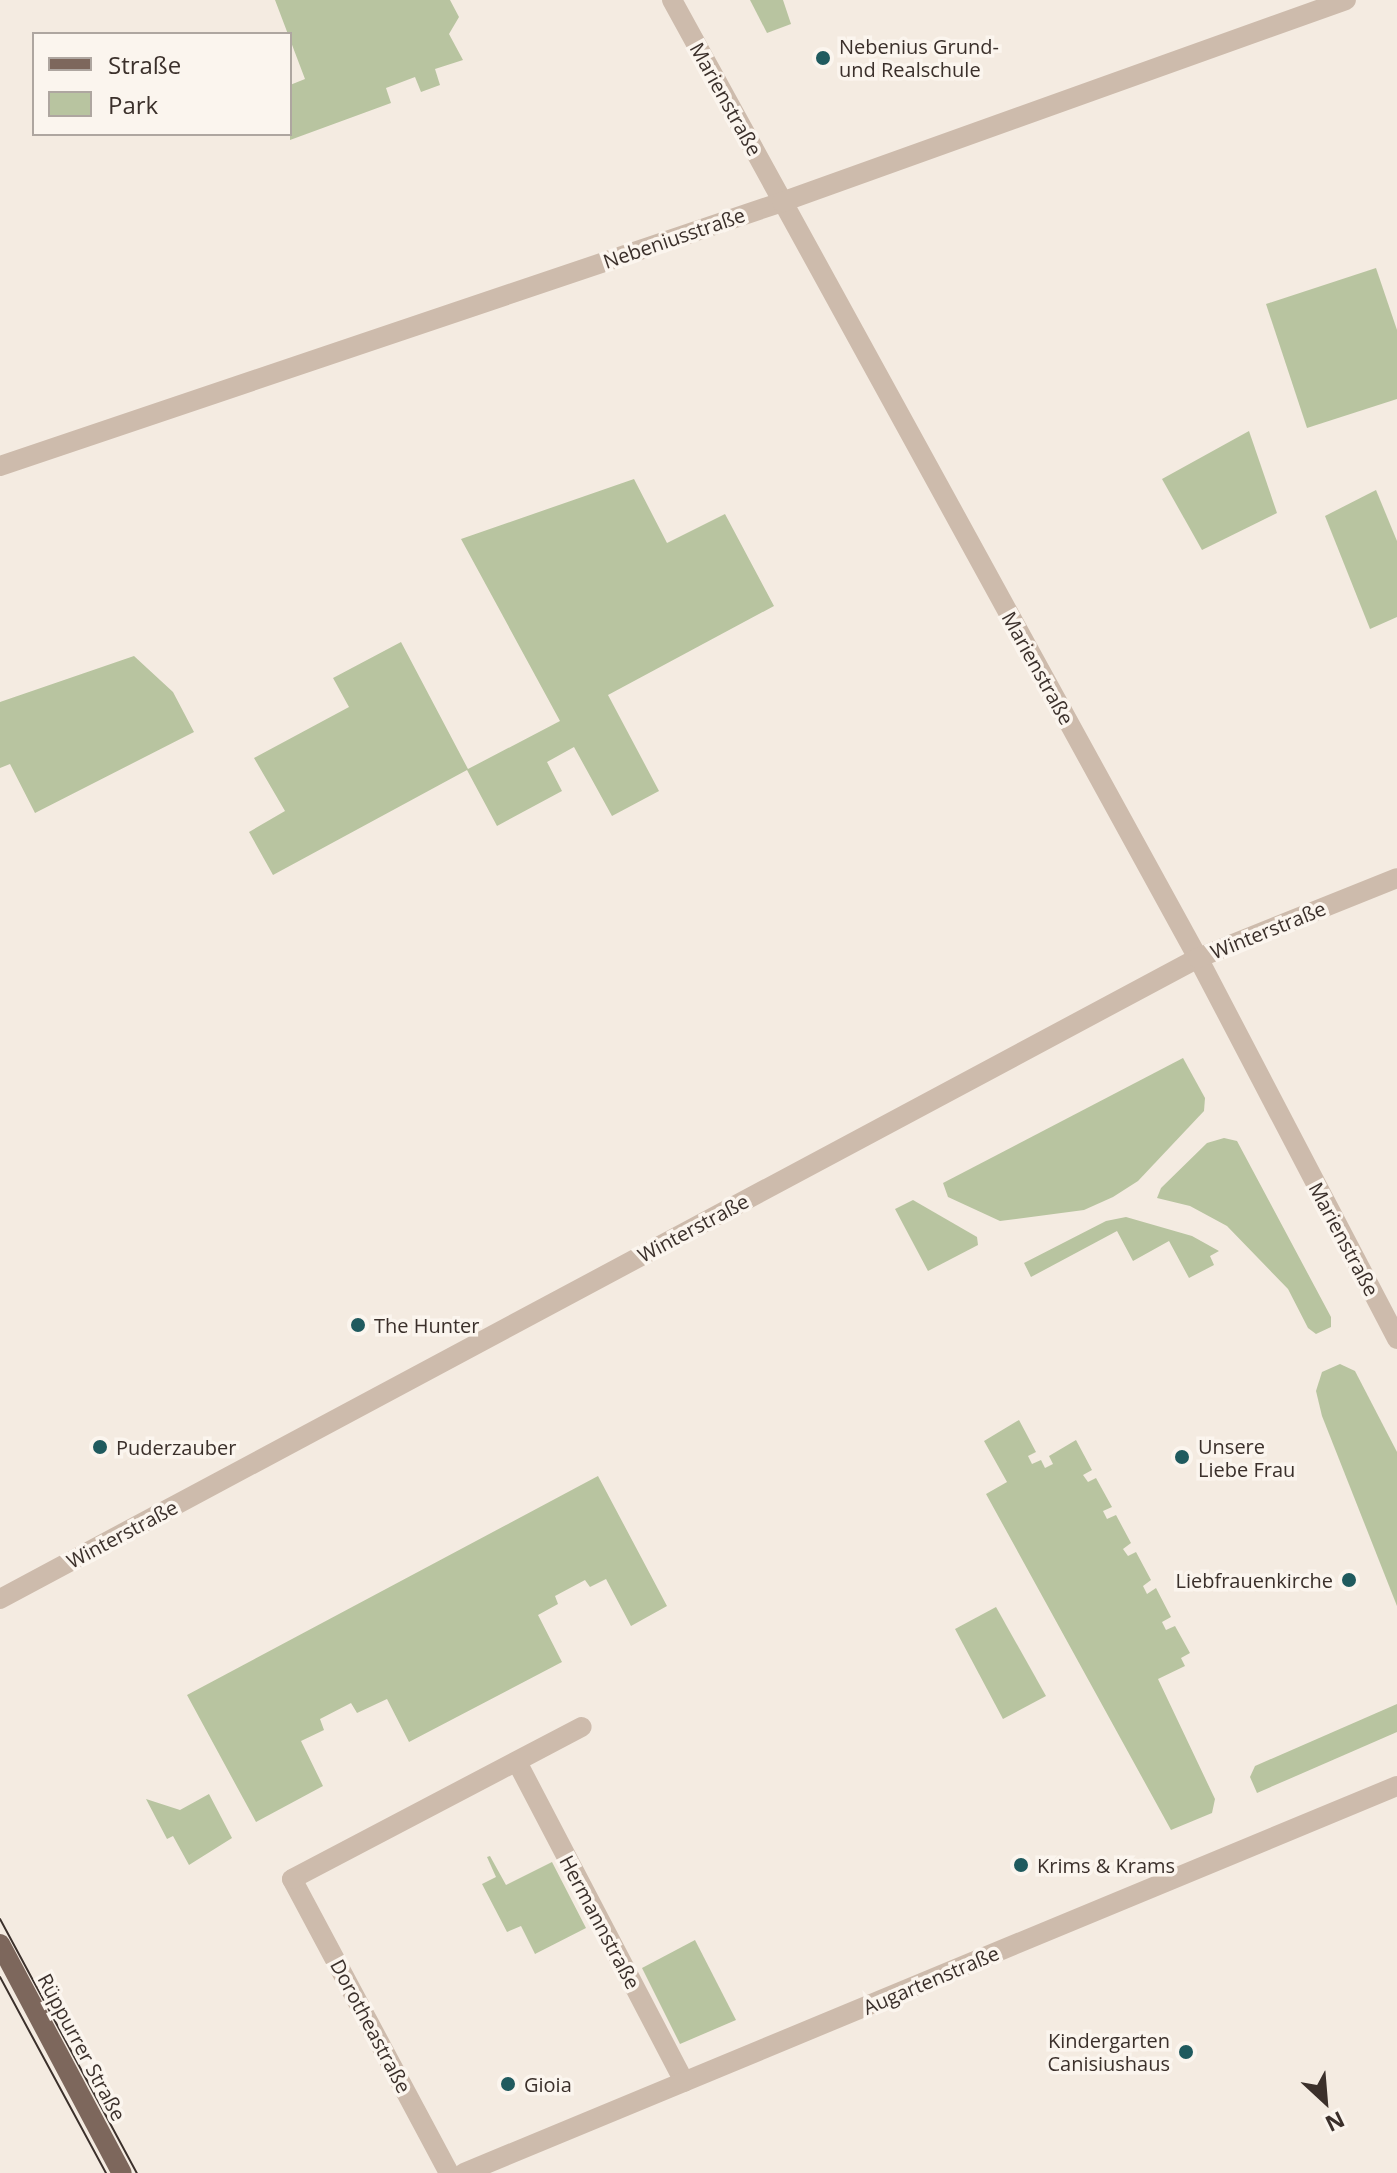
<!DOCTYPE html>
<html>
<head>
<meta charset="utf-8">
<style>
	body { margin:0 }
	#map { position:relative; width:1397px; height:2173px; overflow:hidden; background:#f4ebe1; font-family:"Open Sans",sans-serif }
	div>[style] { position:absolute }
	.green>* { inset:0; background:#b8c4a0 }
	.minor>* { height:20px; margin:-10px; padding:0 10px; transform-origin:10px; border-radius:10px; background:#cdbbac }
	.major>* { height:20px; margin:-10px; padding:0 10px; transform-origin:10px; border-radius:10px; background:#7d675c }
	.tram>* { height:2px; margin:-1px; padding:0 1px; transform-origin:1px; border-radius:1px; background:#3b302b }
	.dots>* { width:22px; height:22px; translate:-50% -50%; box-sizing:border-box; border:4px solid #fbf5ee; border-radius:50% }
	span { translate:-50% -50%; white-space:nowrap; text-align:center; line-height:1.15; -webkit-text-stroke:7px #fbf5ee; paint-order:stroke }
	.poi-label { font-size:20px; color:#3b302b }
	.left { translate:0 -50%; text-align:left }
	.right { translate:-100% -50%; text-align:right }
	.street-label { font-size:20px; color:#3b302b }
	.legend { position:absolute; left:32px; top:32px; width:260px; height:104px; box-sizing:border-box; background:#fbf5ee; border:2px solid #aea6a0; margin:0; padding:10px 14px; list-style:none; font-size:24px; color:#3b302b }
	.legend li { display:flex; align-items:center; gap:16px; height:40px }
	.legend b { width:40px; border:2px solid #aea6a0 }
	.north { position:absolute; left:1285px; top:2061px; width:80px; height:80px; -webkit-text-stroke:6px #fbf5ee; paint-order:stroke; rotate:154deg; font-size:22px; font-weight:700; line-height:32px; text-align:center; color:#3b302b }
	.north::after { content:''; display:block; margin:auto; width:28px; height:36px; background:#3b302b; clip-path:polygon(50% 0,100% 100%,50% 72%,0 100%) }
</style>
</head>
<body>
<div id="map">
	<div class="green">
		<i style="clip-path:polygon(275px 0,450px 0,459px 17px,449px 34px,463px 60px,435px 69px,440px 85px,421px 92px,415px 77px,386px 88px,391px 103px,290px 140px,290px 85px,305px 79px)"></i>
		<i style="clip-path:polygon(750px 0,783px 0,791px 24px,767px 33px)"></i>
		<i style="clip-path:polygon(1376px 268px,1397px 330px,1397px 399px,1307px 428px,1266px 304px)"></i>
		<i style="clip-path:polygon(1249px 431px,1277px 513px,1202px 550px,1162px 479px)"></i>
		<i style="clip-path:polygon(634px 479px,667px 543px,725px 514px,774px 606px,608px 695px,659px 791px,612px 816px,574px 747px,547px 762px,562px 791px,497px 826px,467px 770px,273px 875px,249px 832px,285px 811px,254px 758px,349px 707px,333px 678px,401px 642px,468px 769px,560px 721px,461px 539px)"></i>
		<i style="clip-path:polygon(1376px 490px,1397px 541px,1397px 617px,1370px 629px,1325px 516px)"></i>
		<i style="clip-path:polygon(134px 656px,173px 692px,194px 732px,35px 813px,10px 764px,0 768px,0 702px)"></i>
		<i style="clip-path:polygon(1183px 1058px,1205px 1098px,1204px 1111px,1138px 1181px,1113px 1197px,1084px 1210px,1000px 1221px,948px 1197px,943px 1183px)"></i>
		<i style="clip-path:polygon(1224px 1138px,1237px 1141px,1331px 1317px,1331px 1327px,1316px 1334px,1308px 1328px,1288px 1289px,1227px 1226px,1190px 1206px,1157px 1198px,1161px 1188px,1207px 1143px)"></i>
		<i style="clip-path:polygon(913px 1200px,977px 1237px,978px 1245px,928px 1271px,895px 1209px)"></i>
		<i style="clip-path:polygon(1126px 1217px,1192px 1236px,1219px 1251px,1210px 1256px,1214px 1265px,1189px 1278px,1169px 1241px,1133px 1261px,1117px 1231px,1031px 1277px,1024px 1263px,1106px 1221px)"></i>
		<i style="clip-path:polygon(1340px 1364px,1355px 1371px,1397px 1452px,1397px 1606px,1322px 1416px,1316px 1391px,1322px 1372px)"></i>
		<i style="clip-path:polygon(1019px 1420px,1036px 1452px,1028px 1456px,1032px 1464px,1041px 1460px,1045px 1468px,1053px 1464px,1049px 1456px,1076px 1440px,1092px 1470px,1083px 1475px,1088px 1482px,1096px 1478px,1112px 1507px,1103px 1511px,1107px 1519px,1116px 1515px,1131px 1543px,1123px 1549px,1128px 1556px,1136px 1552px,1151px 1580px,1143px 1586px,1147px 1594px,1156px 1588px,1171px 1617px,1162px 1622px,1166px 1630px,1175px 1626px,1190px 1653px,1181px 1658px,1185px 1666px,1158px 1679px,1215px 1799px,1212px 1813px,1171px 1830px,986px 1494px,1007px 1482px,984px 1441px)"></i>
		<i style="clip-path:polygon(598px 1476px,667px 1606px,631px 1626px,606px 1579px,590px 1587px,585px 1580px,555px 1596px,558px 1604px,538px 1615px,562px 1662px,409px 1742px,387px 1699px,357px 1713px,351px 1703px,320px 1719px,324px 1730px,301px 1741px,323px 1786px,256px 1822px,187px 1695px)"></i>
		<i style="clip-path:polygon(996px 1607px,1046px 1696px,1003px 1719px,955px 1629px)"></i>
		<i style="clip-path:polygon(1397px 1704px,1397px 1732px,1257px 1793px,1250px 1777px,1255px 1766px)"></i>
		<i style="clip-path:polygon(209px 1794px,232px 1838px,189px 1865px,173px 1836px,167px 1839px,146px 1799px,180px 1810px)"></i>
		<i style="clip-path:polygon(490px 1856px,506px 1885px,552px 1862px,586px 1928px,535px 1954px,521px 1926px,507px 1932px,482px 1884px,496px 1877px,487px 1857px)"></i>
		<i style="clip-path:polygon(695px 1940px,736px 2020px,680px 2044px,642px 1968px)"></i>
	</div>
	<div class="minor">
		<i style="left:672px;top:0;width:1093px;rotate:61.23deg"></i>
		<i style="left:1198px;top:958px;width:430px;rotate:62.4deg"></i>
		<i style="left:0;top:466px;width:825px;rotate:-18.65deg"></i>
		<i style="left:782px;top:202px;width:599px;rotate:-19.71deg"></i>
		<i style="left:0;top:1599px;width:1359px;rotate:-28.15deg"></i>
		<i style="left:1198px;top:958px;width:214px;rotate:-21.9deg"></i>
		<i style="left:517px;top:1762px;width:361px;rotate:62.4deg"></i>
		<i style="left:449px;top:2173px;width:333px;rotate:-118.1deg"></i>
		<i style="left:292px;top:1879px;width:327px;rotate:-27.7deg"></i>
		<i style="left:464px;top:2173px;width:1010px;rotate:-22.53deg"></i>
	</div>
	<div class="major">
		<i style="left:0;top:1944px;width:259px;rotate:62deg"></i>
	</div>
	<div class="tram">
		<i style="left:0;top:1919px;width:289px;rotate:61.7deg"></i>
		<i style="left:0;top:1977px;width:223px;rotate:61.6deg"></i>
	</div>
	<div class="dots">
		<i style="left:823px;top:58px;background:#1f5a5e"></i>
		<i style="left:358px;top:1325px;background:#1f5a5e"></i>
		<i style="left:100px;top:1447px;background:#1f5a5e"></i>
		<i style="left:1182px;top:1457px;background:#1f5a5e"></i>
		<i style="left:1349px;top:1580px;background:#1f5a5e"></i>
		<i style="left:1021px;top:1865px;background:#1f5a5e"></i>
		<i style="left:1186px;top:2052px;background:#1f5a5e"></i>
		<i style="left:508px;top:2084px;background:#1f5a5e"></i>
	</div>
	<div class="poi-label">
		<span class="left" style="left:839px;top:58px">Nebenius Grund-<br>und Realschule</span>
		<span class="left" style="left:374px;top:1325px">The Hunter</span>
		<span class="left" style="left:1198px;top:1458px">Unsere<br>Liebe Frau</span>
		<span class="left" style="left:116px;top:1447px">Puderzauber</span>
		<span class="right" style="left:1333px;top:1580px">Liebfrauenkirche</span>
		<span class="left" style="left:1037px;top:1865px">Krims &amp; Krams</span>
		<span class="right" style="left:1170px;top:2052px">Kindergarten<br>Canisiushaus</span>
		<span class="left" style="left:524px;top:2084px">Gioia</span>
	</div>
	<div class="street-label">
		<span style="left:726px;top:99px;rotate:61deg">Marienstraße</span>
		<span style="left:674px;top:238px;rotate:-19deg">Nebeniusstraße</span>
		<span style="left:1038px;top:668px;rotate:61deg">Marienstraße</span>
		<span style="left:1268px;top:930px;rotate:-22deg">Winterstraße</span>
		<span style="left:693px;top:1228px;rotate:-28deg">Winterstraße</span>
		<span style="left:1344px;top:1239px;rotate:62deg">Marienstraße</span>
		<span style="left:122px;top:1534px;rotate:-28deg">Winterstraße</span>
		<span style="left:600px;top:1922px;rotate:62deg">Hermannstraße</span>
		<span style="left:931px;top:1980px;rotate:-23deg">Augartenstraße</span>
		<span style="left:371px;top:2026px;rotate:62deg">Dorotheastraße</span>
		<span style="left:82px;top:2047px;rotate:62deg">Rüppurrer Straße</span>
	</div>
	<ul class="legend">
	<li><b style="height:10px;background:#7d675c"></b>Straße</li>
	<li><b style="height:22px;background:#b8c4a0"></b>Park</li>
	</ul>
	<div class="north">N</div>
</div>
</body>
</html>
